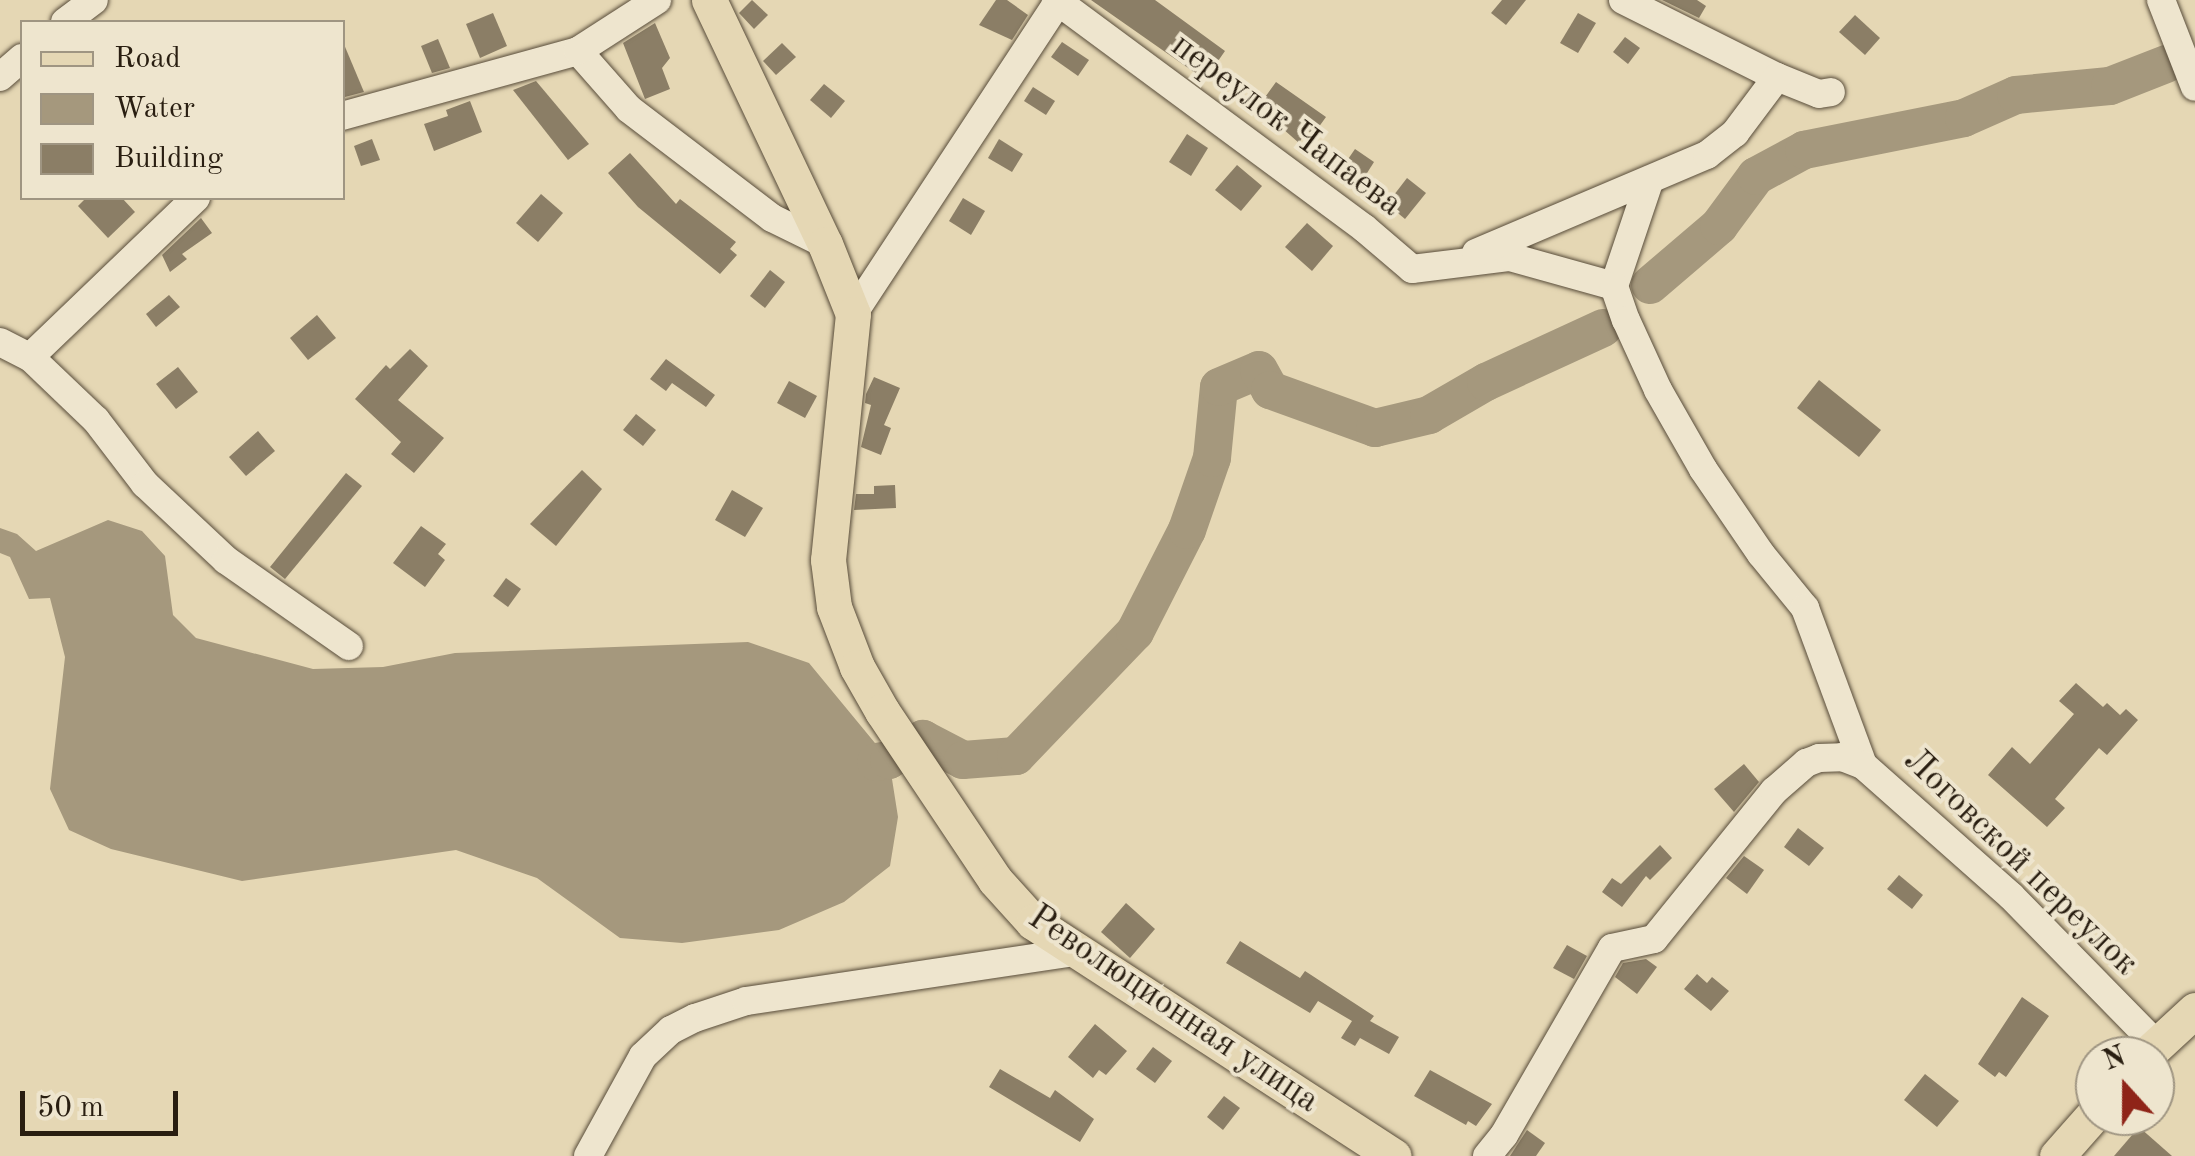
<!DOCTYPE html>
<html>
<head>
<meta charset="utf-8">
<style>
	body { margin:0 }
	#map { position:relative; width:2195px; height:1156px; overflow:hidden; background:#e5d7b4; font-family:"Old Standard TT",serif }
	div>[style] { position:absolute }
	.water>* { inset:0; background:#a5987d }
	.river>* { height:38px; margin:-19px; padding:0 19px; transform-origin:19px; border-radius:19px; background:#a5987d }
	.building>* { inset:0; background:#8b7e66 }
	.roads { filter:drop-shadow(0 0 2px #584c3a) drop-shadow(0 0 2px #584c3a) }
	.minor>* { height:28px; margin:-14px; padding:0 14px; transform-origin:14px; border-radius:14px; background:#eee5ce }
	.major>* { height:35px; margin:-17.5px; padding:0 17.5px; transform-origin:17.5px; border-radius:17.5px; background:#e5d7b4 }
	span { translate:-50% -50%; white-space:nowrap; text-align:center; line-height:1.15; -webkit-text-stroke:8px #eee5ce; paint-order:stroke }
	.street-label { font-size:35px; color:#291e11 }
	.legend { position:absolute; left:20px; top:20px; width:325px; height:180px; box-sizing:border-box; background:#eee5ce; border:2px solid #9f9582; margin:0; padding:12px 18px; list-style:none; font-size:30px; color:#291e11 }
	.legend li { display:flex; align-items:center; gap:20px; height:50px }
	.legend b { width:50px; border:2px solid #9f9582 }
	.north { position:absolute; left:2075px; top:1036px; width:100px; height:100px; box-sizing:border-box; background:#eee5ce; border:2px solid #9f9582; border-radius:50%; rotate:339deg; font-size:28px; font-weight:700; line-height:40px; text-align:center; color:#291e11 }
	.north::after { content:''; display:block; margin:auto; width:35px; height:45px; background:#8f2418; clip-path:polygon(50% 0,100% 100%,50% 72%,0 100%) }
	.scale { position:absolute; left:20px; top:1091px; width:158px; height:45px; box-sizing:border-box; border:5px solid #291e11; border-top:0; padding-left:12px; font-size:30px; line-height:35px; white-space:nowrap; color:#291e11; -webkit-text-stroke:8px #eee5ce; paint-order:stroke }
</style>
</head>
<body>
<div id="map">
	<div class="water">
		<i style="clip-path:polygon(108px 520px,142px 531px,165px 556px,173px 615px,196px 638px,313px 669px,383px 667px,455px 653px,748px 642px,809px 663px,889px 760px,898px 817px,890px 866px,844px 902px,779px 930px,682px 943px,620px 938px,537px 878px,456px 850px,242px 881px,111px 849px,69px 830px,50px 789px,65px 657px,50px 598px,29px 599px,10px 557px,0 553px,0 528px,17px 534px,36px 551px)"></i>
	</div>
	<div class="river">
		<i style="left:1650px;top:285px;width:91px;rotate:-40.5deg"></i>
		<i style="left:1719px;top:226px;width:62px;rotate:-53.5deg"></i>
		<i style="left:1756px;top:176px;width:55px;rotate:-28.4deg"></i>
		<i style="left:1804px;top:150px;width:163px;rotate:-11.3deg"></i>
		<i style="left:1964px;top:118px;width:57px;rotate:-23.9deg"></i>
		<i style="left:2016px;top:95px;width:94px;rotate:-5.5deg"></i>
		<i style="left:2110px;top:86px;width:60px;rotate:-21.4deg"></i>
		<i style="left:876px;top:762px;width:13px;rotate:-9deg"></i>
		<i style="left:889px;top:760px;width:40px;rotate:-32deg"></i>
		<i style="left:923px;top:739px;width:45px;rotate:27.7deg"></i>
		<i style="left:963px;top:760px;width:53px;rotate:-4.3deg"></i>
		<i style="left:1016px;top:756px;width:172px;rotate:-46.2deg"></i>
		<i style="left:1135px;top:632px;width:114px;rotate:-63deg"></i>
		<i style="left:1187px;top:530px;width:76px;rotate:-70.9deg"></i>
		<i style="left:1212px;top:458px;width:71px;rotate:-84.4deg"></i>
		<i style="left:1219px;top:387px;width:43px;rotate:-23deg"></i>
		<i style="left:1259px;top:370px;width:23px;rotate:61deg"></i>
		<i style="left:1270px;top:390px;width:112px;rotate:19.9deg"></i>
		<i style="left:1375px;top:428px;width:56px;rotate:-13.5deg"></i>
		<i style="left:1429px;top:415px;width:66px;rotate:-30.1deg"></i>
		<i style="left:1486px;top:382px;width:129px;rotate:-24.8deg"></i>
	</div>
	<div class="building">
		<i style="clip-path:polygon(752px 0,768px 15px,754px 29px,739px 13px)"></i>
		<i style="clip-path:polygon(996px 0,1007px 0,1028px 15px,1012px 40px,979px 25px)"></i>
		<i style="clip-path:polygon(1091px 0,1155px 0,1225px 51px,1209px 74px,1202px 69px,1198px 75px)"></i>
		<i style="clip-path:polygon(1502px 0,1526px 0,1506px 25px,1491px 13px)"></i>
		<i style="clip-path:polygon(1662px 0,1697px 0,1706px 6px,1699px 18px)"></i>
		<i style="clip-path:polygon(493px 13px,507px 46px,480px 58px,466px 24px)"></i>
		<i style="clip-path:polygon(1578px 13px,1596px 23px,1578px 53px,1560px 43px)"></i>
		<i style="clip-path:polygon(1855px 15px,1880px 38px,1865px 55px,1839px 32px)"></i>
		<i style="clip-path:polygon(655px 23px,670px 58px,662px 68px,670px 89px,645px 99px,623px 43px)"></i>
		<i style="clip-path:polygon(1625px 37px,1640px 48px,1628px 64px,1613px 52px)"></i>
		<i style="clip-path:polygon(438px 39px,450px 68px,432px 73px,421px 46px)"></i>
		<i style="clip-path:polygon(343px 42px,364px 92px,345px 97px,342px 91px)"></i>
		<i style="clip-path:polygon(1062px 42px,1089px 60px,1078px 76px,1051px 57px)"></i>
		<i style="clip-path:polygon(782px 43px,796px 57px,776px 75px,763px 61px)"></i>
		<i style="clip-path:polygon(536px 81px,589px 144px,568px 160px,513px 90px)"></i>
		<i style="clip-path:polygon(1276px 82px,1326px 117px,1313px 135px,1307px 130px,1299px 143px,1258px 107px)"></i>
		<i style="clip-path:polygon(824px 84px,845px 101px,831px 118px,810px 100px)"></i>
		<i style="clip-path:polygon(1033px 87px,1055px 101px,1046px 115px,1024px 101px)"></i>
		<i style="clip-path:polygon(470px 101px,482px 132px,434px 151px,424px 124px,448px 116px,446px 110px)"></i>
		<i style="clip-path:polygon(1187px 134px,1208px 148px,1191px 176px,1169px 162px)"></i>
		<i style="clip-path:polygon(372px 139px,380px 160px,361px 166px,354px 146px)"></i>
		<i style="clip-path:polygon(999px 139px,1023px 154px,1012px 172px,988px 158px)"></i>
		<i style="clip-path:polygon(1355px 149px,1374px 162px,1362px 181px,1342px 168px)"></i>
		<i style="clip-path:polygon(630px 153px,676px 204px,680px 199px,736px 242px,730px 249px,737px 255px,720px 274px,638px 207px,608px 173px)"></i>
		<i style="clip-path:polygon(1237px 165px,1262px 186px,1241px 211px,1215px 190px)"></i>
		<i style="clip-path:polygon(1407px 178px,1426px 193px,1405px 219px,1387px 204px)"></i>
		<i style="clip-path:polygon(541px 194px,563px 213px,538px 242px,516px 223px)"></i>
		<i style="clip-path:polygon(86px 198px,122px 198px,135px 212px,108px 238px,78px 206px)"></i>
		<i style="clip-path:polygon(963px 198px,985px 211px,971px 235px,949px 221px)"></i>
		<i style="clip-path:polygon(201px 218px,212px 233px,182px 254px,187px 259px,170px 272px,162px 255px)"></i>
		<i style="clip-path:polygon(1307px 223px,1333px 246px,1312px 271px,1285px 247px)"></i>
		<i style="clip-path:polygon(770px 270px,785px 282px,765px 308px,750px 296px)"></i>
		<i style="clip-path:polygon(169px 295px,180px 307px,156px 327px,146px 314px)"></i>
		<i style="clip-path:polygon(317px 315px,336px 338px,308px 360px,290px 338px)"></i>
		<i style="clip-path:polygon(410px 349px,428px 366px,398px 400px,444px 438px,414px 473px,391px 454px,401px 442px,355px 399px,386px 365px,390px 369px)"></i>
		<i style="clip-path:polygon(666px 359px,715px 395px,706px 407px,672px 383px,666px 391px,650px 379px)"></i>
		<i style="clip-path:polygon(178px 367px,198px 392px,176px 409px,156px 384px)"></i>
		<i style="clip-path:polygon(874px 377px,900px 388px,884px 425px,891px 428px,881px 455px,861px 447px,871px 405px,865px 403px,866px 394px)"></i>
		<i style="clip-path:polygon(1819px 380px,1881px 430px,1859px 457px,1797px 408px)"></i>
		<i style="clip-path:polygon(789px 381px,817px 396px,805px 418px,777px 403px)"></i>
		<i style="clip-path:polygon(636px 414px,656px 430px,643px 446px,623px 430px)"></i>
		<i style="clip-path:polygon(258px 431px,275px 451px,246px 476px,229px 457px)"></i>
		<i style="clip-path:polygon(582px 470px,602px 489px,556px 546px,530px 524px)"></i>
		<i style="clip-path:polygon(346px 473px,362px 486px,285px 579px,270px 567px)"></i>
		<i style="clip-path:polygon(895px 485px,896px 508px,854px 510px,856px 494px,874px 494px,874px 486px)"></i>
		<i style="clip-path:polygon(732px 490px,763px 508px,745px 537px,715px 520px)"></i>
		<i style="clip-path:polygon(421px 526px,446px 544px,438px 554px,445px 560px,425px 587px,393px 563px)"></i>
		<i style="clip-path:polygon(506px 578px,521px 589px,508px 607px,493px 596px)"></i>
		<i style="clip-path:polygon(2076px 683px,2103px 707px,2107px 703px,2120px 715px,2126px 709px,2138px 720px,2107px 755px,2099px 748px,2055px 799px,2065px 808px,2047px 827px,1988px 775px,2012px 747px,2030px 764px,2074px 714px,2059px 701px)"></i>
		<i style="clip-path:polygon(1744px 764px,1759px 782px,1734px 812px,1714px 789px)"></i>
		<i style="clip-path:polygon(1798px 828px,1824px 848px,1809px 866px,1784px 847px)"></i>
		<i style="clip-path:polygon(1660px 845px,1672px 858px,1650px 880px,1646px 876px,1622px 907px,1602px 892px,1612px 878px,1621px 884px)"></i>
		<i style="clip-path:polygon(1744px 856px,1764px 870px,1747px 894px,1726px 878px)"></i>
		<i style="clip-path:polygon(1899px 875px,1923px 895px,1912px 909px,1887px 889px)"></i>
		<i style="clip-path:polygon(1126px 903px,1155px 929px,1130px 958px,1101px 932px)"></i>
		<i style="clip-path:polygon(1240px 941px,1300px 978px,1305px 971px,1374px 1016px,1370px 1021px,1399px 1037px,1389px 1054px,1360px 1038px,1355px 1046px,1341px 1038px,1352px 1021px,1318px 1001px,1310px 1013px,1226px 963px)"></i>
		<i style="clip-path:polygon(1567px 945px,1587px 956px,1574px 979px,1553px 968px)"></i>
		<i style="clip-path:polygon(1646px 959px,1657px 967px,1637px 994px,1615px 977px,1623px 963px)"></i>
		<i style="clip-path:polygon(1697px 974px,1707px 983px,1712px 977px,1729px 991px,1711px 1011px,1684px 989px)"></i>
		<i style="clip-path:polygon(2022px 997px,2049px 1016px,2006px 1077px,1999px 1072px,1995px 1077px,1978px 1064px)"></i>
		<i style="clip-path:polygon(1095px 1024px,1127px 1051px,1106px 1075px,1099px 1070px,1093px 1078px,1068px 1057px)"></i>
		<i style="clip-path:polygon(1153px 1047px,1172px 1061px,1155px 1083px,1136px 1069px)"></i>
		<i style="clip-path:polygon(1000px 1069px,1050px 1098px,1055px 1090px,1094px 1119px,1080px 1142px,989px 1087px)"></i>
		<i style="clip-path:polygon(1430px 1070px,1492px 1104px,1476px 1126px,1468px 1121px,1466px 1125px,1414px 1096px)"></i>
		<i style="clip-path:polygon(1925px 1074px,1959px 1101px,1937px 1127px,1904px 1100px)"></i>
		<i style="clip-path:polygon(1224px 1096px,1240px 1108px,1223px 1130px,1207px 1117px)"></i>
		<i style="clip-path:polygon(2139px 1127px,2172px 1156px,2114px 1156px)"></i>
		<i style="clip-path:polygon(1527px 1130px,1545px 1143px,1536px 1156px,1510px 1156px)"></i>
	</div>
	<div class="roads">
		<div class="minor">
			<i style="left:1056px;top:0;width:383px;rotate:36.5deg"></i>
			<i style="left:1364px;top:228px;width:63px;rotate:40.5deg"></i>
			<i style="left:1412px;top:269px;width:99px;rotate:-7deg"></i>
			<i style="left:1510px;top:257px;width:108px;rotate:15.6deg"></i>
			<i style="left:1623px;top:0;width:172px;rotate:26.6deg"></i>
			<i style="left:1777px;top:77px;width:45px;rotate:22deg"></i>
			<i style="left:1819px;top:94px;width:12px;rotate:-9deg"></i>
			<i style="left:2161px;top:0;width:93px;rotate:68.7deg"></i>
			<i style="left:65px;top:22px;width:36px;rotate:-37deg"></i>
			<i style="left:578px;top:51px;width:77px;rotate:48.7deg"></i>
			<i style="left:629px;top:109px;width:180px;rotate:37.3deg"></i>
			<i style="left:772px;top:218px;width:59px;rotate:26.1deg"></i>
			<i style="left:0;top:77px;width:29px;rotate:-41deg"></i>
			<i style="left:342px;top:116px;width:245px;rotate:-15.4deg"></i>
			<i style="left:578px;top:51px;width:94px;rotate:-32.8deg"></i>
			<i style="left:1649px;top:182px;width:110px;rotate:108.6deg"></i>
			<i style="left:1614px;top:286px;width:36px;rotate:71deg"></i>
			<i style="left:1626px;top:320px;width:77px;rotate:65.4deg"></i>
			<i style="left:1658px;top:390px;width:91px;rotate:60.3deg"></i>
			<i style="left:1703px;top:469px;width:103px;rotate:55.7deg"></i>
			<i style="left:1761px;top:554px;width:70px;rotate:50.8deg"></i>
			<i style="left:1805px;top:608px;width:167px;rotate:69.7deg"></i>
			<i style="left:1476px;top:253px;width:251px;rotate:-23deg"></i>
			<i style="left:1707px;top:155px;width:36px;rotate:-38deg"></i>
			<i style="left:1735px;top:133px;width:70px;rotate:-53.1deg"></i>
			<i style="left:853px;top:314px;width:376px;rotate:-56.7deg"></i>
			<i style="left:0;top:342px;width:34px;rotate:27deg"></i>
			<i style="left:30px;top:357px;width:91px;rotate:43.7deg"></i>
			<i style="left:96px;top:420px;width:81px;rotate:52.6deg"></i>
			<i style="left:145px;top:484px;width:111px;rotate:43.2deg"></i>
			<i style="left:226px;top:560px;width:150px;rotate:35deg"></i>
			<i style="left:30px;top:357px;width:230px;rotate:-43.8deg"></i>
			<i style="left:588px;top:1156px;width:114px;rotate:-61.2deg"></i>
			<i style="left:643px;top:1056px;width:38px;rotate:-43deg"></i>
			<i style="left:671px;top:1030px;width:27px;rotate:-27deg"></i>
			<i style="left:695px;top:1018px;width:54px;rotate:-18.4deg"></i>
			<i style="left:746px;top:1001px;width:332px;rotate:-8.5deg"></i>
			<i style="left:1487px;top:1156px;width:27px;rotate:-51deg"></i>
			<i style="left:1504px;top:1135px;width:216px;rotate:-60deg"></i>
			<i style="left:1612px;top:948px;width:43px;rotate:-12.1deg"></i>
			<i style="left:1654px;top:939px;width:191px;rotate:-51deg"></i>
			<i style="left:1774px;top:791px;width:43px;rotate:-41.2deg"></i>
			<i style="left:1806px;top:763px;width:14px;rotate:-21deg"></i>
			<i style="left:1819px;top:758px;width:23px;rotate:-2deg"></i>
			<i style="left:1842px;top:757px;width:22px;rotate:21deg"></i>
			<i style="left:1863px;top:765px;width:198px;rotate:41.5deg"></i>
			<i style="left:2011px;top:896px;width:207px;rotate:45.6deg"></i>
		</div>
		<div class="major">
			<i style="left:709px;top:0;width:270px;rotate:64.6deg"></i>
			<i style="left:825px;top:244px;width:75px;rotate:68.2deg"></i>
			<i style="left:853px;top:314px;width:247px;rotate:95.8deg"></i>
			<i style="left:828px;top:560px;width:47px;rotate:82.7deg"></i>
			<i style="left:834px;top:607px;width:64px;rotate:69deg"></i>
			<i style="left:857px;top:667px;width:51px;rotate:60.4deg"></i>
			<i style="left:882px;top:711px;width:203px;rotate:56.2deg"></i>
			<i style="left:995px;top:880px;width:57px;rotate:47.9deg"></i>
			<i style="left:1033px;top:922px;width:430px;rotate:33deg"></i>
			<i style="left:2145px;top:1056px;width:68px;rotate:-42.6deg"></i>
			<i style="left:2057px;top:1156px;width:57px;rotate:-48.5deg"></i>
		</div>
	</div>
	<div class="street-label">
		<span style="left:1286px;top:126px;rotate:37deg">переулок Чапаева</span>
		<span style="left:2020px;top:863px;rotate:44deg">Логовской переулок</span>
		<span style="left:1173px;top:1010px;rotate:34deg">Революционная улица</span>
	</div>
	<ul class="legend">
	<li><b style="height:12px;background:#e5d7b4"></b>Road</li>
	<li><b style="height:28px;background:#a5987d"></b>Water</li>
	<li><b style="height:28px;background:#8b7e66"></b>Building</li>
	</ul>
	<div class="north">N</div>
	<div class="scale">50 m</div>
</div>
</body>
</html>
